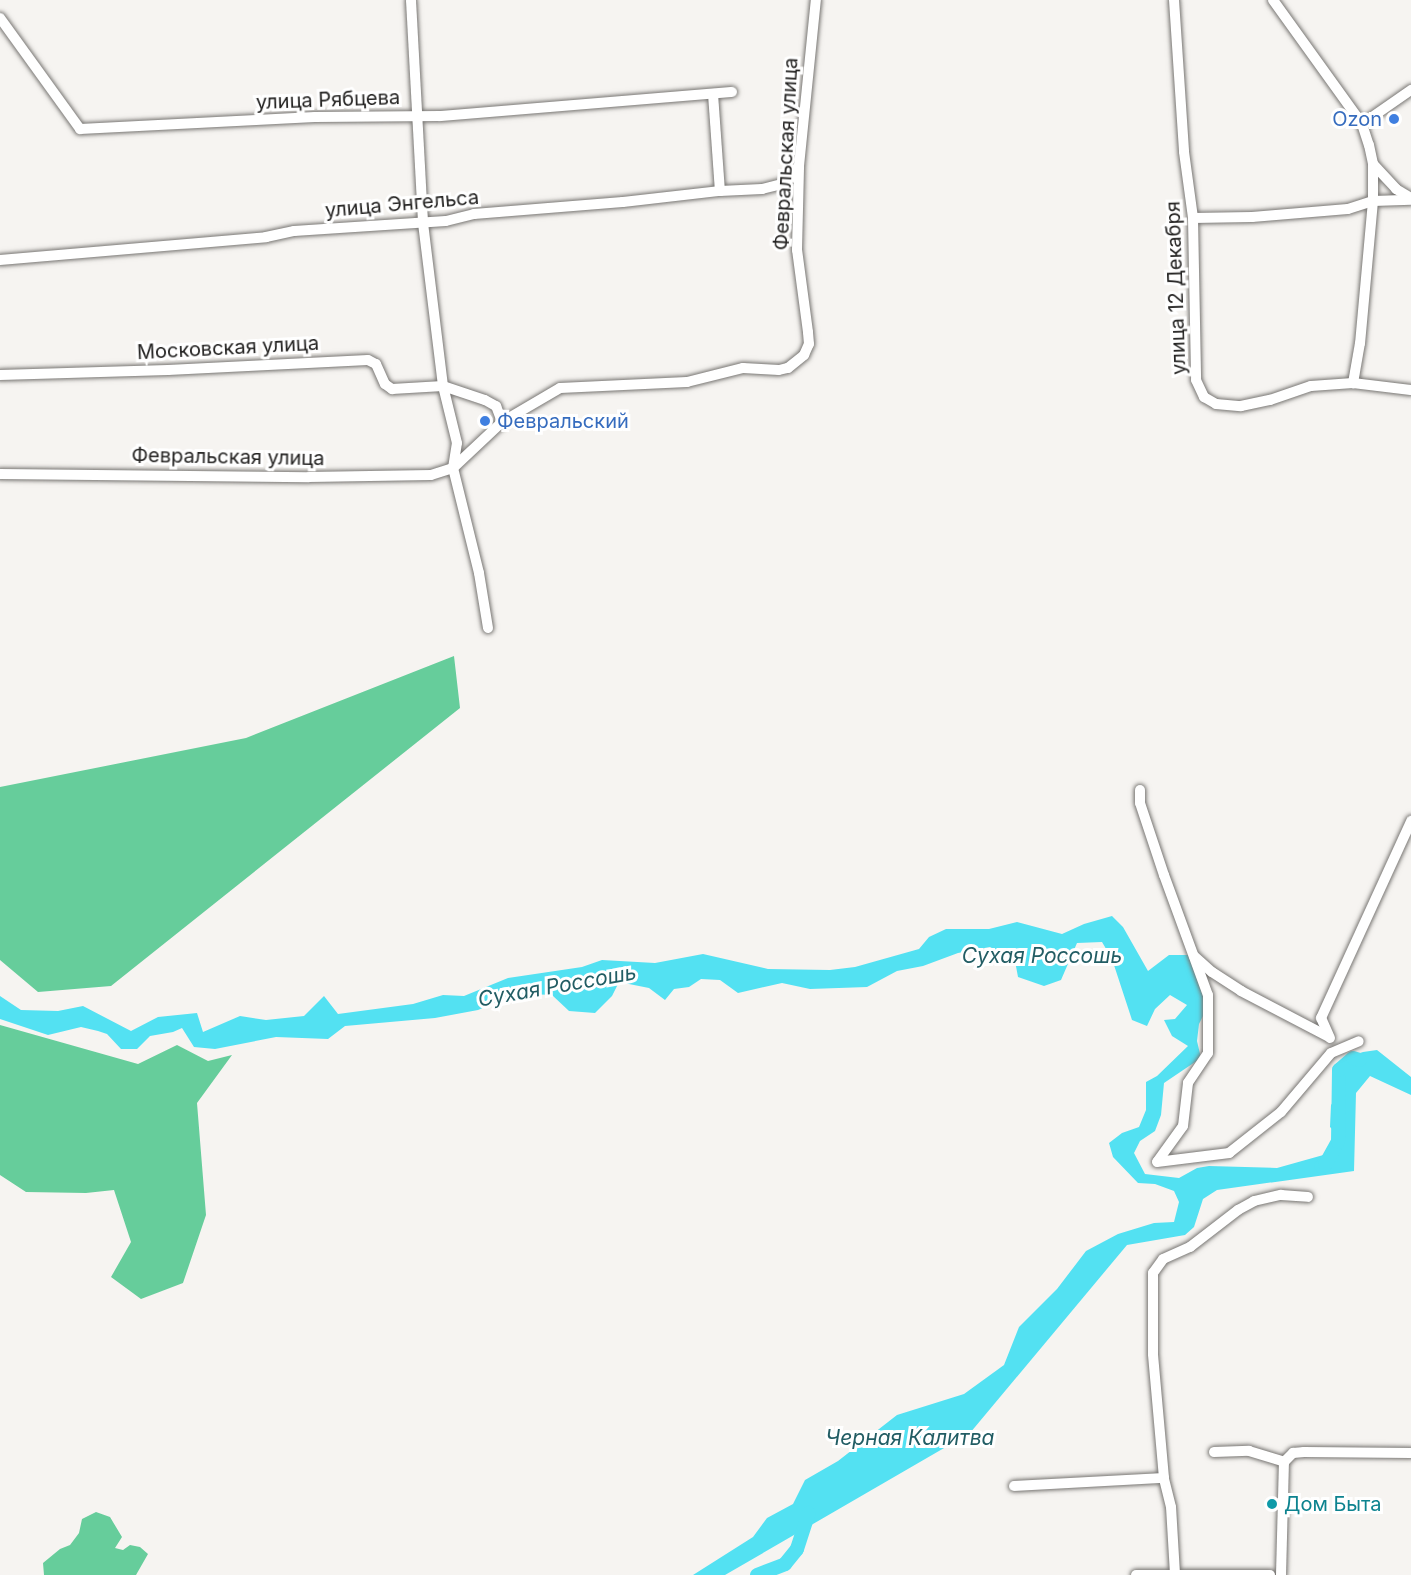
<!DOCTYPE html>
<html>
<head>
<meta charset="utf-8">
<style>
	body { margin:0 }
	#map { position:relative; width:1411px; height:1575px; overflow:hidden; background:#f6f4f1; font-family:Inter,sans-serif }
	div>[style] { position:absolute }
	.forest>* { inset:0; background:#66cd9b }
	.water>* { inset:0; background:#53e1f2 }
	.river>* { height:14px; margin:-7px; padding:0 7px; transform-origin:7px; border-radius:7px; background:#53e1f2 }
	.roads { filter:drop-shadow(0 0 2px #787673) drop-shadow(0 0 2px #787673) }
	.minor>* { height:10px; margin:-5px; padding:0 5px; transform-origin:5px; border-radius:5px; background:#fff }
	.dots>* { width:16px; height:16px; translate:-50% -50%; box-sizing:border-box; border:3px solid #fff; border-radius:50% }
	span { translate:-50% -50%; white-space:nowrap; text-align:center; line-height:1.15; -webkit-text-stroke:6px #fff; paint-order:stroke }
	.street-label { font-size:20px; color:#242322 }
	.shop-label { font-size:20px; color:#366cbe }
	.right { translate:-100% -50%; text-align:right }
	.left { translate:0 -50%; text-align:left }
	.culture-label { font-size:20px; color:#0d838f }
	.water-label { font-size:21px; color:#225d64; font-style:italic }
</style>
</head>
<body>
<div id="map">
	<div class="forest">
		<i style="clip-path:polygon(454px 656px,460px 708px,111px 986px,38px 992px,0 960px,0 787px,246px 738px)"></i>
		<i style="clip-path:polygon(0 1025px,138px 1064px,177px 1045px,208px 1061px,232px 1055px,197px 1103px,206px 1215px,183px 1283px,141px 1299px,111px 1277px,131px 1242px,114px 1190px,86px 1193px,26px 1192px,0 1175px)"></i>
		<i style="clip-path:polygon(96px 1512px,110px 1517px,122px 1537px,115px 1548px,123px 1550px,130px 1545px,140px 1547px,148px 1554px,136px 1575px,44px 1575px,43px 1563px,60px 1549px,70px 1545px,79px 1533px,82px 1519px)"></i>
	</div>
	<div class="water">
		<i style="clip-path:polygon(1112px 916px,1123px 927px,1148px 971px,1169px 955px,1189px 955px,1207px 1008px,1199px 1024px,1197px 1041px,1201px 1058px,1164px 1083px,1161px 1115px,1155px 1131px,1140px 1141px,1134px 1153px,1145px 1174px,1179px 1178px,1197px 1168px,1209px 1166px,1277px 1168px,1334px 1152px,1338px 1135px,1330px 1127px,1331px 1105px,1337px 1097px,1339px 1079px,1348px 1057px,1363px 1052px,1377px 1050px,1411px 1077px,1411px 1095px,1370px 1076px,1356px 1093px,1354px 1171px,1217px 1190px,1203px 1199px,1194px 1227px,1185px 1235px,1127px 1245px,970px 1433px,725px 1575px,693px 1575px,753px 1537px,767px 1518px,793px 1504px,805px 1480px,838px 1461px,897px 1415px,964px 1394px,1004px 1365px,1019px 1327px,1057px 1289px,1086px 1251px,1118px 1234px,1154px 1223px,1174px 1222px,1179px 1202px,1174px 1191px,1155px 1184px,1138px 1183px,1113px 1157px,1109px 1143px,1122px 1133px,1139px 1127px,1146px 1110px,1146px 1082px,1157px 1076px,1188px 1046px,1172px 1036px,1164px 1020px,1175px 1019px,1187px 1005px,1170px 995px,1155px 1009px,1147px 1026px,1132px 1020px,1112px 959px,1102px 942px,1077px 943px,1061px 980px,1044px 986px,1018px 977px,1015px 961px,990px 947px,958px 953px,923px 966px,897px 971px,867px 987px,810px 989px,782px 983px,738px 993px,720px 980px,701px 979px,689px 987px,674px 989px,665px 1000px,649px 988px,619px 982px,612px 996px,595px 1013px,569px 1011px,552px 995px,529px 994px,504px 999px,478px 1010px,435px 1018px,345px 1026px,328px 1039px,276px 1037px,215px 1049px,194px 1047px,182px 1028px,173px 1032px,150px 1036px,137px 1049px,121px 1049px,107px 1034px,98px 1031px,81px 1027px,48px 1035px,0 1019px,0 996px,21px 1010px,58px 1011px,83px 1006px,131px 1031px,158px 1017px,197px 1013px,203px 1032px,240px 1016px,266px 1020px,304px 1016px,324px 996px,338px 1014px,413px 1004px,443px 995px,464px 996px,508px 978px,582px 967px,602px 960px,655px 963px,703px 954px,768px 969px,830px 970px,855px 967px,919px 949px,929px 937px,946px 929px,989px 929px,1017px 922px,1062px 934px,1084px 924px)"></i>
	</div>
	<div class="river">
		<i style="left:1321px;top:1166px;width:4px;rotate:-14deg"></i>
		<i style="left:1325px;top:1165px;width:26px;rotate:-61deg"></i>
		<i style="left:1338px;top:1142px;width:72px;rotate:-89.2deg"></i>
		<i style="left:1339px;top:1070px;width:18px;rotate:-41deg"></i>
		<i style="left:1353px;top:1058px;width:7px;rotate:16deg"></i>
		<i style="left:757px;top:1575px;width:30px;rotate:-21deg"></i>
		<i style="left:785px;top:1564px;width:19px;rotate:-51deg"></i>
		<i style="left:797px;top:1549px;width:38px;rotate:-72deg"></i>
	</div>
	<div class="roads">
		<div class="minor">
			<i style="left:1174px;top:0;width:152px;rotate:86.2deg"></i>
			<i style="left:1184px;top:152px;width:67px;rotate:82.2deg"></i>
			<i style="left:1193px;top:218px;width:162px;rotate:88.9deg"></i>
			<i style="left:1196px;top:380px;width:19px;rotate:65deg"></i>
			<i style="left:1204px;top:397px;width:14px;rotate:30deg"></i>
			<i style="left:1216px;top:404px;width:25px;rotate:5deg"></i>
			<i style="left:1241px;top:406px;width:30px;rotate:-12deg"></i>
			<i style="left:1270px;top:400px;width:43px;rotate:-18.9deg"></i>
			<i style="left:1311px;top:386px;width:42px;rotate:-4.1deg"></i>
			<i style="left:1353px;top:383px;width:58px;rotate:6.9deg"></i>
			<i style="left:1273px;top:0;width:153px;rotate:54.3deg"></i>
			<i style="left:1362px;top:124px;width:22px;rotate:72deg"></i>
			<i style="left:1369px;top:145px;width:19px;rotate:78deg"></i>
			<i style="left:1373px;top:164px;width:37px;rotate:90deg"></i>
			<i style="left:1373px;top:201px;width:143px;rotate:95.2deg"></i>
			<i style="left:1360px;top:343px;width:41px;rotate:99.9deg"></i>
			<i style="left:0;top:18px;width:137px;rotate:54.2deg"></i>
			<i style="left:80px;top:129px;width:235px;rotate:-2.9deg"></i>
			<i style="left:315px;top:117px;width:125px;rotate:-0.5deg"></i>
			<i style="left:440px;top:116px;width:293px;rotate:-4.7deg"></i>
			<i style="left:713px;top:94px;width:97px;rotate:85.9deg"></i>
			<i style="left:1362px;top:124px;width:60px;rotate:-34.8deg"></i>
			<i style="left:1373px;top:164px;width:34px;rotate:47deg"></i>
			<i style="left:1396px;top:189px;width:17px;rotate:31deg"></i>
			<i style="left:1193px;top:218px;width:59px;rotate:-1deg"></i>
			<i style="left:1252px;top:217px;width:96px;rotate:-4.8deg"></i>
			<i style="left:1348px;top:209px;width:26px;rotate:-18deg"></i>
			<i style="left:1373px;top:201px;width:38px;rotate:-2deg"></i>
			<i style="left:0;top:260px;width:267px;rotate:-4.9deg"></i>
			<i style="left:266px;top:237px;width:29px;rotate:-12deg"></i>
			<i style="left:294px;top:231px;width:152px;rotate:-3.8deg"></i>
			<i style="left:446px;top:221px;width:29px;rotate:-14deg"></i>
			<i style="left:474px;top:214px;width:149px;rotate:-4.6deg"></i>
			<i style="left:623px;top:202px;width:98px;rotate:-6.5deg"></i>
			<i style="left:720px;top:191px;width:42px;rotate:-2.7deg"></i>
			<i style="left:762px;top:189px;width:21px;rotate:-14deg"></i>
			<i style="left:782px;top:184px;width:25px;rotate:-47deg"></i>
			<i style="left:0;top:375px;width:168px;rotate:-1.7deg"></i>
			<i style="left:168px;top:370px;width:200px;rotate:-2.9deg"></i>
			<i style="left:368px;top:360px;width:9px;rotate:27deg"></i>
			<i style="left:376px;top:364px;width:22px;rotate:66deg"></i>
			<i style="left:385px;top:384px;width:9px;rotate:36deg"></i>
			<i style="left:392px;top:389px;width:51px;rotate:-3.4deg"></i>
			<i style="left:443px;top:386px;width:44px;rotate:18.4deg"></i>
			<i style="left:485px;top:400px;width:13px;rotate:29deg"></i>
			<i style="left:496px;top:406px;width:17px;rotate:69deg"></i>
			<i style="left:0;top:474px;width:309px;rotate:0.6deg"></i>
			<i style="left:309px;top:477px;width:122px;rotate:-0.9deg"></i>
			<i style="left:431px;top:475px;width:23px;rotate:-18deg"></i>
			<i style="left:453px;top:468px;width:25px;rotate:-81deg"></i>
			<i style="left:457px;top:443px;width:59px;rotate:-103.8deg"></i>
			<i style="left:443px;top:386px;width:165px;rotate:-97deg"></i>
			<i style="left:423px;top:222px;width:222px;rotate:-93.1deg"></i>
			<i style="left:488px;top:628px;width:56px;rotate:-99.3deg"></i>
			<i style="left:479px;top:573px;width:108px;rotate:-103.9deg"></i>
			<i style="left:453px;top:468px;width:67px;rotate:-43.2deg"></i>
			<i style="left:502px;top:422px;width:67px;rotate:-30.4deg"></i>
			<i style="left:560px;top:388px;width:127px;rotate:-2.7deg"></i>
			<i style="left:687px;top:382px;width:58px;rotate:-14deg"></i>
			<i style="left:743px;top:368px;width:36px;rotate:3deg"></i>
			<i style="left:779px;top:370px;width:9px;rotate:-13deg"></i>
			<i style="left:788px;top:368px;width:21px;rotate:-39deg"></i>
			<i style="left:804px;top:355px;width:12px;rotate:-66deg"></i>
			<i style="left:809px;top:344px;width:12px;rotate:-95deg"></i>
			<i style="left:808px;top:332px;width:83px;rotate:-97.6deg"></i>
			<i style="left:797px;top:250px;width:84px;rotate:-88.6deg"></i>
			<i style="left:799px;top:166px;width:167px;rotate:-84.2deg"></i>
			<i style="left:1140px;top:790px;width:13px;rotate:90deg"></i>
			<i style="left:1140px;top:803px;width:76px;rotate:71.6deg"></i>
			<i style="left:1164px;top:875px;width:128px;rotate:69.9deg"></i>
			<i style="left:1208px;top:995px;width:58px;rotate:90deg"></i>
			<i style="left:1208px;top:1053px;width:36px;rotate:124deg"></i>
			<i style="left:1188px;top:1083px;width:43px;rotate:96.6deg"></i>
			<i style="left:1183px;top:1126px;width:44px;rotate:125.8deg"></i>
			<i style="left:1157px;top:1162px;width:73px;rotate:-7.1deg"></i>
			<i style="left:1229px;top:1153px;width:66px;rotate:-38.3deg"></i>
			<i style="left:1281px;top:1112px;width:77px;rotate:-49.7deg"></i>
			<i style="left:1331px;top:1053px;width:30px;rotate:-23deg"></i>
			<i style="left:1194px;top:956px;width:24px;rotate:42deg"></i>
			<i style="left:1212px;top:972px;width:35px;rotate:33deg"></i>
			<i style="left:1241px;top:991px;width:99px;rotate:27.6deg"></i>
			<i style="left:1330px;top:1038px;width:22px;rotate:-114deg"></i>
			<i style="left:1321px;top:1018px;width:217px;rotate:-65.4deg"></i>
			<i style="left:1214px;top:1452px;width:35px;rotate:-2deg"></i>
			<i style="left:1249px;top:1451px;width:37px;rotate:17deg"></i>
			<i style="left:1284px;top:1462px;width:13px;rotate:-45deg"></i>
			<i style="left:1293px;top:1453px;width:11px;rotate:-5deg"></i>
			<i style="left:1304px;top:1452px;width:107px;rotate:0.5deg"></i>
			<i style="left:1014px;top:1486px;width:150px;rotate:-3.1deg"></i>
			<i style="left:1175px;top:1574px;width:67px;rotate:-93.4deg"></i>
			<i style="left:1171px;top:1507px;width:30px;rotate:-104deg"></i>
			<i style="left:1164px;top:1478px;width:124px;rotate:-95.1deg"></i>
			<i style="left:1153px;top:1354px;width:81px;rotate:-90deg"></i>
			<i style="left:1153px;top:1273px;width:17px;rotate:-54deg"></i>
			<i style="left:1163px;top:1259px;width:30px;rotate:-24deg"></i>
			<i style="left:1190px;top:1247px;width:61px;rotate:-37.6deg"></i>
			<i style="left:1238px;top:1210px;width:18px;rotate:-29deg"></i>
			<i style="left:1254px;top:1201px;width:28px;rotate:-13deg"></i>
			<i style="left:1281px;top:1195px;width:27px;rotate:4deg"></i>
			<i style="left:1136px;top:1575px;width:134px"></i>
			<i style="left:1281px;top:1575px;width:113px;rotate:-88.5deg"></i>
		</div>
	</div>
	<div class="dots">
		<i style="left:1394px;top:119px;background:#3f7fe0"></i>
		<i style="left:485px;top:421px;background:#3f7fe0"></i>
		<i style="left:1272px;top:1504px;background:#0f9aa8"></i>
	</div>
	<div class="street-label">
		<span style="left:328px;top:100px;rotate:-2deg">улица Рябцева</span>
		<span style="left:786px;top:154px;rotate:-87deg">Февральская улица</span>
		<span style="left:402px;top:204px;rotate:-5deg">улица Энгельса</span>
		<span style="left:1176px;top:288px;rotate:-92deg">улица 12 Декабря</span>
		<span style="left:228px;top:348px;rotate:-3deg">Московская улица</span>
		<span style="left:228px;top:457px;rotate:1deg">Февральская улица</span>
	</div>
	<div class="shop-label">
		<span class="right" style="left:1382px;top:119px">Ozon</span>
		<span class="left" style="left:497px;top:421px">Февральский</span>
	</div>
	<div class="culture-label">
		<span class="left" style="left:1284px;top:1504px">Дом Быта</span>
	</div>
	<div class="water-label">
		<span style="left:1042px;top:956px">Сухая Россошь</span>
		<span style="left:557px;top:986px;rotate:-10deg">Сухая Россошь</span>
		<span style="left:910px;top:1438px">Черная Калитва</span>
	</div>
</div>
</body>
</html>
